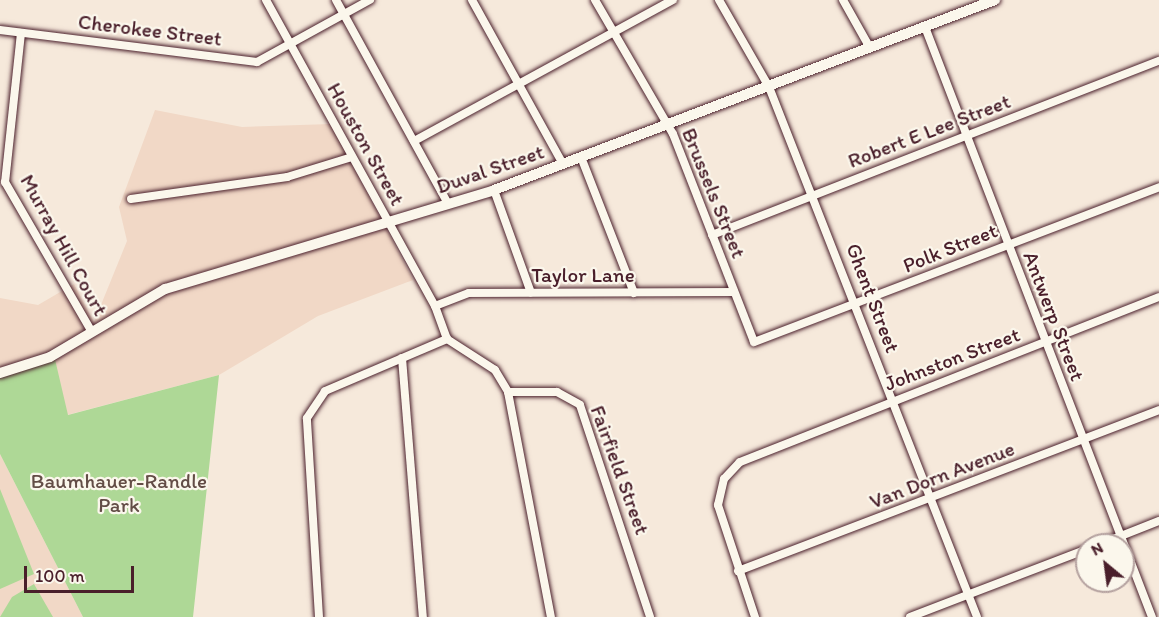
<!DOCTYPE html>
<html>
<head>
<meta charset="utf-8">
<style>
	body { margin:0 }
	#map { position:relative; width:1159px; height:617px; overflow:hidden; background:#f6e9db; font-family:Itim,sans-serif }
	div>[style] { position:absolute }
	.built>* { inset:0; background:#f1d8c6 }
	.green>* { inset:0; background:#aed896 }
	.roads { filter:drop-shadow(0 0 2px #4a1f2b) drop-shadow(0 0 2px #4a1f2b) }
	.street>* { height:8px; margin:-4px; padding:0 4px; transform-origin:4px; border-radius:4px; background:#fbf7ec }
	.secondary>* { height:10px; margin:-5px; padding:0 5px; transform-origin:5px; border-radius:5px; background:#fbf7ec }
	span { translate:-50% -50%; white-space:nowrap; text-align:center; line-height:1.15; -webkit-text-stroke:4.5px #fbf7ec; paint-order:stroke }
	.street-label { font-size:21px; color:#4a1f2b }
	.park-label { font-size:21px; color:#634d46 }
	.north { position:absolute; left:1075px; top:533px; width:60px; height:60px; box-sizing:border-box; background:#fbf7ec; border:2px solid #b4a19f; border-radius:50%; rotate:331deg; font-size:16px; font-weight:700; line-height:24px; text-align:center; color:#4a1f2b }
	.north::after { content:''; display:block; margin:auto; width:21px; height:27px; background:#4a1f2b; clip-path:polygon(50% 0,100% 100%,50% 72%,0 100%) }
	.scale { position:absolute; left:24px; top:566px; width:110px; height:27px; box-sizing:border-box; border:3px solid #4a1f2b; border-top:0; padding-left:8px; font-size:18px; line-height:21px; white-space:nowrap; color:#4a1f2b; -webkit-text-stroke:4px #fbf7ec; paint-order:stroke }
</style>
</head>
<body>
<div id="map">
	<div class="built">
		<i style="clip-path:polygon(155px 110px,242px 127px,331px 124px,413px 280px,318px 316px,219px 375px,67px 415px,0 376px,0 298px,38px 305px,74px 284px,94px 322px,127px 241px,119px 207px)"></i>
		<i style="clip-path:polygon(0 454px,83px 617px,0 617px)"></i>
	</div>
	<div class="green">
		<i style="clip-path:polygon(54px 355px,68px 415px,219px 375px,193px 617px,83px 617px,0 454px,0 373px)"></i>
		<i style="clip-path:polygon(0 489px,34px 574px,0 589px)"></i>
		<i style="clip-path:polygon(34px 584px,53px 617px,0 617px,12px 597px)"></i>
	</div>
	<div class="roads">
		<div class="street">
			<i style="left:266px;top:0;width:350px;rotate:61.1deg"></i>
			<i style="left:435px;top:306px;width:35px;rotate:70deg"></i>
			<i style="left:336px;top:0;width:233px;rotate:61.2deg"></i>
			<i style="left:472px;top:0;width:188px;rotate:61deg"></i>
			<i style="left:595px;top:0;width:155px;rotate:59.8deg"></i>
			<i style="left:673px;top:134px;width:223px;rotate:68.7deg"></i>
			<i style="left:754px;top:342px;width:434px;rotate:-20.9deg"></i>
			<i style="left:719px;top:0;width:100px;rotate:60.1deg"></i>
			<i style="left:769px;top:87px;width:569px;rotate:68.57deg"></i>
			<i style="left:843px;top:0;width:55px;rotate:60.6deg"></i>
			<i style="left:925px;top:27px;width:632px;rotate:68.96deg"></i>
			<i style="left:0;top:30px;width:259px;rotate:7.1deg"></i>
			<i style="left:257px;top:62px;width:129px;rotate:-28.8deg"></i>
			<i style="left:21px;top:33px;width:150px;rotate:96.1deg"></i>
			<i style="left:5px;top:182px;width:173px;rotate:59.9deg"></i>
			<i style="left:414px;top:141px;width:295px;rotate:-28.6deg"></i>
			<i style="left:581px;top:157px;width:146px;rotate:68.7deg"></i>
			<i style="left:494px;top:190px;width:109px;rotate:70.2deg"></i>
			<i style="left:131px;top:199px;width:158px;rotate:-8deg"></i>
			<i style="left:287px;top:177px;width:68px;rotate:-17.1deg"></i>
			<i style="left:712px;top:235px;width:480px;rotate:-21.3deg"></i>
			<i style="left:435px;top:306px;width:36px;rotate:-21deg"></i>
			<i style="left:469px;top:293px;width:265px;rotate:-0.2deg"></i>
			<i style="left:447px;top:339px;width:57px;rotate:32.9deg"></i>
			<i style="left:495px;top:370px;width:26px;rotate:59deg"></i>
			<i style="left:508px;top:392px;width:229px;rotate:79.2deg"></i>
			<i style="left:402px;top:358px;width:260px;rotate:85.4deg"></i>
			<i style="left:508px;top:392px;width:49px"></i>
			<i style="left:557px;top:392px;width:26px;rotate:29deg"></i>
			<i style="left:580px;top:405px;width:223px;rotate:71.7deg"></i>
			<i style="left:1098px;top:545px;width:66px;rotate:-21.5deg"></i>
			<i style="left:738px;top:571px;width:451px;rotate:-20.9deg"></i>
			<i style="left:319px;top:617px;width:199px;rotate:-93.5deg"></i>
			<i style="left:307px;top:418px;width:32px;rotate:-56deg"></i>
			<i style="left:325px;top:391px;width:133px;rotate:-23.1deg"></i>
			<i style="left:755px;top:617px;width:118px;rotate:-108.3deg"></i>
			<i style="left:718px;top:505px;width:27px;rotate:-77deg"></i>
			<i style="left:724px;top:479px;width:23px;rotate:-47deg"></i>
			<i style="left:740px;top:462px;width:450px;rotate:-21.5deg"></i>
			<i style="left:910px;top:617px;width:190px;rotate:-21deg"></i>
		</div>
		<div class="secondary">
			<i style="left:0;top:373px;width:52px;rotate:-17.7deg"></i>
			<i style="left:50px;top:357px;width:134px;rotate:-30.6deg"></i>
			<i style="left:165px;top:289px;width:344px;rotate:-16.7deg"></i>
			<i style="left:494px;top:190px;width:536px;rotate:-20.77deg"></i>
		</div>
	</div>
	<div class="street-label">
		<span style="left:150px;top:30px;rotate:7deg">Cherokee Street</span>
		<span style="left:929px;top:131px;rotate:-21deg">Robert E Lee Street</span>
		<span style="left:366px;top:144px;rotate:61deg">Houston Street</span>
		<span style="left:490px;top:169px;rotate:-19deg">Duval Street</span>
		<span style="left:714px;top:193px;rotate:68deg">Brussels Street</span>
		<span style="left:64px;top:245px;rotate:61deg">Murray Hill Court</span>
		<span style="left:950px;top:248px;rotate:-22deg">Polk Street</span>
		<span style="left:583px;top:275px">Taylor Lane</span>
		<span style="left:873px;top:298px;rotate:69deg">Ghent Street</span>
		<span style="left:1054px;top:316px;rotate:69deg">Antwerp Street</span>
		<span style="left:952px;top:359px;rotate:-21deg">Johnston Street</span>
		<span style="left:620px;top:470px;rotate:70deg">Fairfield Street</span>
		<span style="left:942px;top:475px;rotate:-21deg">Van Dorn Avenue</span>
	</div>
	<div class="park-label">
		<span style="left:119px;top:493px">Baumhauer-Randle<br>Park</span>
	</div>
	<div class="north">N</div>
	<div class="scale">100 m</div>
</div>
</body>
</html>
